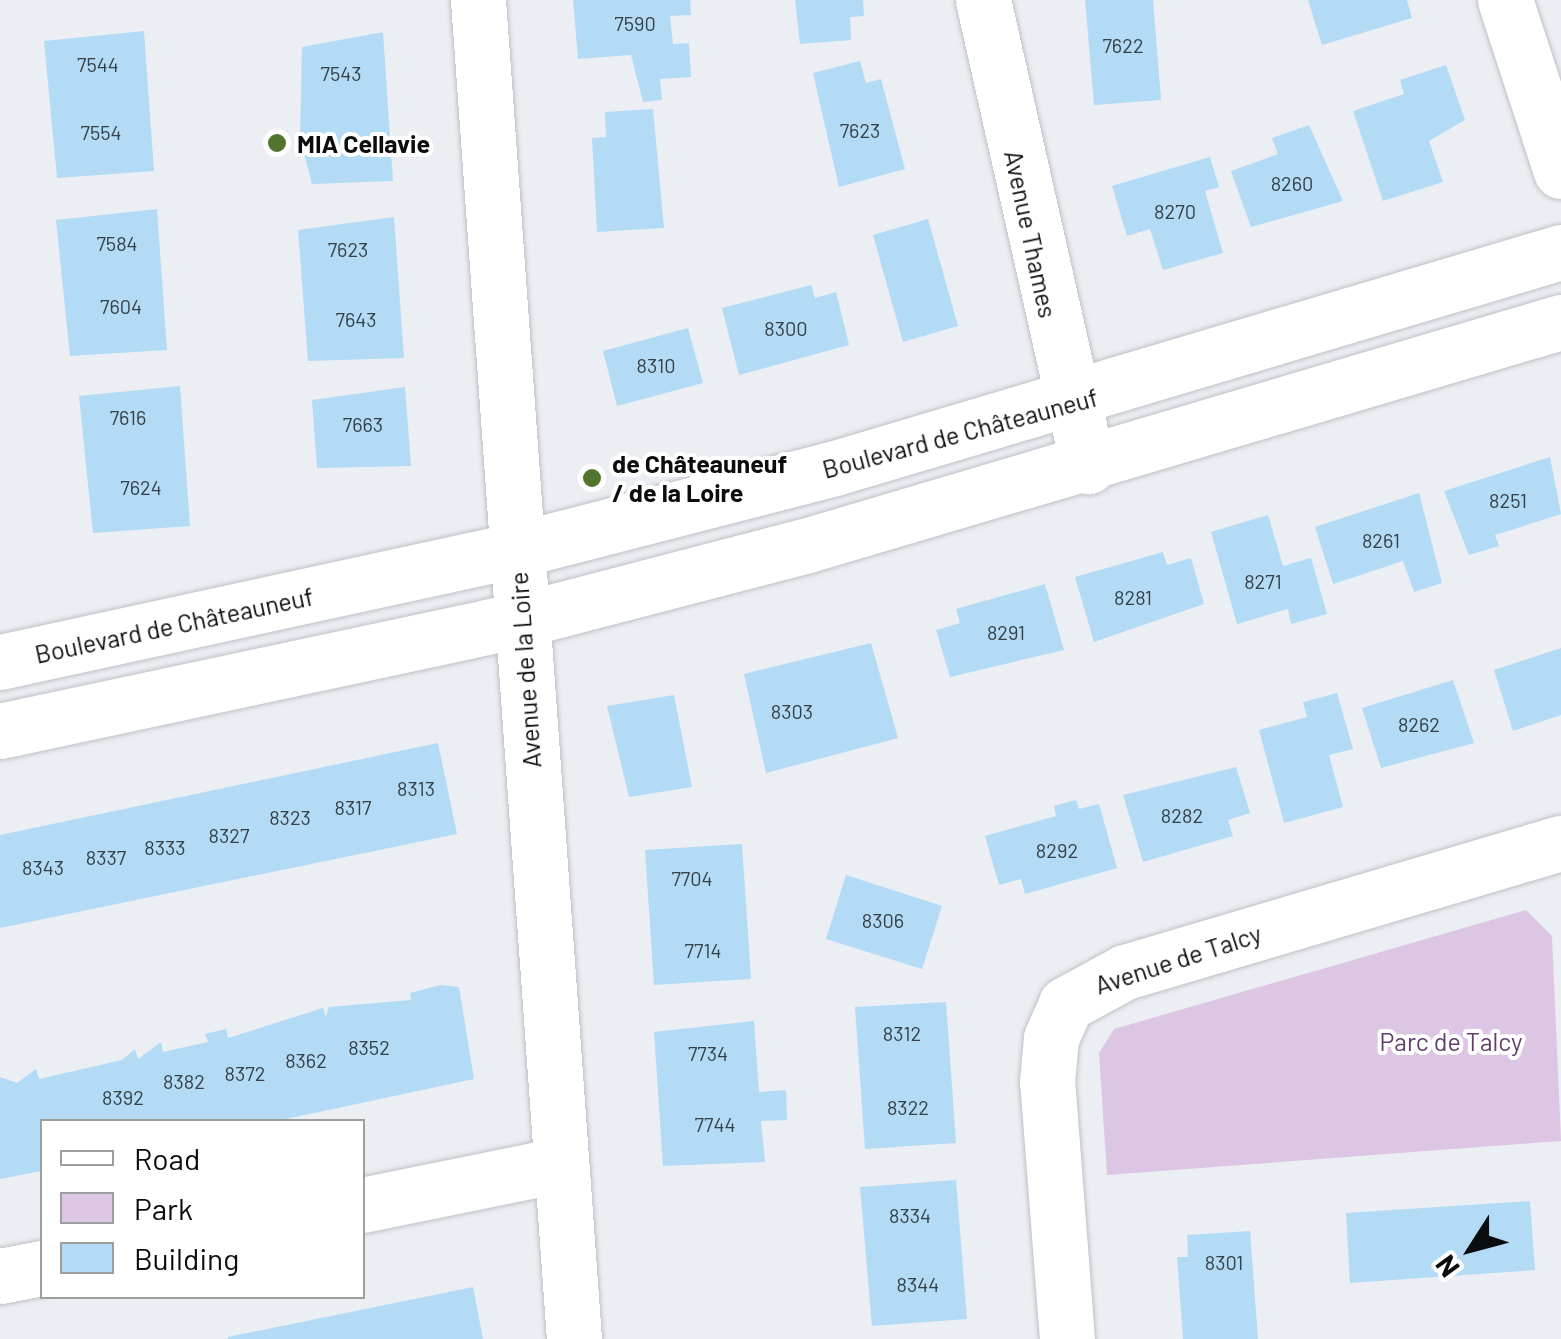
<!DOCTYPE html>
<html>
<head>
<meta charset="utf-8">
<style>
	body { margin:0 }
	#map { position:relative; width:1561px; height:1339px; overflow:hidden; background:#ebeef3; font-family:Barlow,sans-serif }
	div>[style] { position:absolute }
	.green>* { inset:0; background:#dcc6e3 }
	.building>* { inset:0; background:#b3dbf6 }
	.roads { filter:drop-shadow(0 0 2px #bec1c6) drop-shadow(0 0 2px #bec1c6) }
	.street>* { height:55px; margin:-27.5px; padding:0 27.5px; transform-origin:27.5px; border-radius:27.5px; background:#fff }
	.secondary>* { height:55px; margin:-27.5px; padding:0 27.5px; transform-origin:27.5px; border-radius:27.5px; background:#fff }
	.dots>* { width:28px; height:28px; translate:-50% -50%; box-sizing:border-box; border:5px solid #fff; border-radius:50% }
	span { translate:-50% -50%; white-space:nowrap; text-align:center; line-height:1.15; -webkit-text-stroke:8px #fff; paint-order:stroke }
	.number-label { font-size:20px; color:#354047 }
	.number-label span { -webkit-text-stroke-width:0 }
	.poi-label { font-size:25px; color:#0b0c0d; font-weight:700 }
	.left { translate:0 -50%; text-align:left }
	.street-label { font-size:25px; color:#0b0c0d }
	.park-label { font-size:25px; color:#603d6b }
	.legend { position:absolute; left:40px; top:1119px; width:325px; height:180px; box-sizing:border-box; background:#fff; border:2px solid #9d9e9e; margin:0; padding:12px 18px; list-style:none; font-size:30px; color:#0b0c0d }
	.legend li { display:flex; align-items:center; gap:20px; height:50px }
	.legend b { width:50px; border:2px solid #9d9e9e }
	.north { position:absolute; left:1421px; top:1199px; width:100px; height:100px; -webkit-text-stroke:8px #fff; paint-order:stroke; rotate:234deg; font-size:28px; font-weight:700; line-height:40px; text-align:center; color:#0b0c0d }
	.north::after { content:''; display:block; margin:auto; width:35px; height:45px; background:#0b0c0d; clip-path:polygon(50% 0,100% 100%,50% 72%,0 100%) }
</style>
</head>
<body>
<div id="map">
	<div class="green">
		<i style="clip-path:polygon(1526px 910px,1552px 936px,1561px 1141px,1107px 1175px,1099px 1053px,1114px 1029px)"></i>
	</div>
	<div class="building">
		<i style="clip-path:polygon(573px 0,690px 0,691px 15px,670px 16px,673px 44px,689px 43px,691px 77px,660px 79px,662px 100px,643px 102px,631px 55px,578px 59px)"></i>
		<i style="clip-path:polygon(795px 0,863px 0,864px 16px,850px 17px,851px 40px,800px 44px)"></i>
		<i style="clip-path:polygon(1085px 0,1153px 0,1161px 100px,1094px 105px)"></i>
		<i style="clip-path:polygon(1308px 0,1407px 0,1412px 18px,1322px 45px)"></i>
		<i style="clip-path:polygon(144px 31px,154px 171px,57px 178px,44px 41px)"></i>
		<i style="clip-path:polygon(383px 32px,393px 181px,312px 184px,300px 138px,302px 47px)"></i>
		<i style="clip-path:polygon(860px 61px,866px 83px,881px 79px,905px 169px,839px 187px,813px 73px)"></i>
		<i style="clip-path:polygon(1446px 65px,1465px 120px,1429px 141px,1443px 182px,1383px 201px,1353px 111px,1404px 94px,1400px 80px)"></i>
		<i style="clip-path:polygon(653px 109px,664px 228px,597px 232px,592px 138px,606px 137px,605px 112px)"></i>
		<i style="clip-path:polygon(1309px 125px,1343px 201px,1251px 227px,1231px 171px,1278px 154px,1272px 138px)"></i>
		<i style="clip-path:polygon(1210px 157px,1219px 187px,1205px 191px,1223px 253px,1163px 270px,1150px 229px,1127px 236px,1112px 186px)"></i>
		<i style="clip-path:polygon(157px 209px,167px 350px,70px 356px,56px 220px)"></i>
		<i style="clip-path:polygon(394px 217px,404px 358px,308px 361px,298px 230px)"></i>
		<i style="clip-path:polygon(928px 219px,958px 326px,903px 342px,873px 235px)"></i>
		<i style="clip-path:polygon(811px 285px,815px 298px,836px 292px,849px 345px,739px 375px,722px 308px)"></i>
		<i style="clip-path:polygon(688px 328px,703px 383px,617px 406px,603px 351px)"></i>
		<i style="clip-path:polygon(180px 386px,190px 526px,93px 533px,79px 396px)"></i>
		<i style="clip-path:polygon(405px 387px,411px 466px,317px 468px,312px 400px)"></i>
		<i style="clip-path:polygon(1550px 457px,1561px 514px,1495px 535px,1499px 546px,1469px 555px,1444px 491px)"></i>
		<i style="clip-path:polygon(1419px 493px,1442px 583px,1414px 592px,1403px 561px,1333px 584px,1315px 527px)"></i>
		<i style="clip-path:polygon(1268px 515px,1283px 566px,1311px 558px,1327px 614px,1291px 624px,1288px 609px,1237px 624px,1211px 532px)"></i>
		<i style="clip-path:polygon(1163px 552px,1167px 565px,1191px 558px,1204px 604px,1094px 642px,1075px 577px)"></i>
		<i style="clip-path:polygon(1045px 584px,1064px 650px,950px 677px,936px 630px,960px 623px,956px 609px)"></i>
		<i style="clip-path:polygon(871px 643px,898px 738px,766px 773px,744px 674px)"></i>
		<i style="clip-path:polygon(1561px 648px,1561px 715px,1513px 731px,1494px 670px)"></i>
		<i style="clip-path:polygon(1453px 680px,1474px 743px,1381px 768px,1362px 708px)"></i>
		<i style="clip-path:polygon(1337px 693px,1353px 749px,1329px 755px,1343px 807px,1284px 823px,1259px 730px,1307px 717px,1303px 702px)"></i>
		<i style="clip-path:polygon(674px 695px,692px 787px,629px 797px,607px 706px)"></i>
		<i style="clip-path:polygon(438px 743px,457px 834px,0 928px,0 835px)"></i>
		<i style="clip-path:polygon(1236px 767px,1250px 813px,1228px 820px,1233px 836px,1143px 862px,1123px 795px)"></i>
		<i style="clip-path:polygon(1076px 800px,1079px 809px,1099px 804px,1117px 868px,1025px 894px,1021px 879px,999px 885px,985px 836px,1056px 816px,1054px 806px)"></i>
		<i style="clip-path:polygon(742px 844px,751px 979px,654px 985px,645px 850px)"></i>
		<i style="clip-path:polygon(846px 875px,942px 906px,922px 969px,826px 939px)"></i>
		<i style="clip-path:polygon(441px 985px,459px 987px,474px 1079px,272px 1122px,42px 1122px,42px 1171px,0 1179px,0 1077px,17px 1083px,36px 1069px,39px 1079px,122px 1060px,135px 1049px,138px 1059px,161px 1042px,163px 1052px,208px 1042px,205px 1034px,226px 1029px,228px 1038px,323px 1008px,326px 1017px,329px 1007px,411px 1000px,410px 993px)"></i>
		<i style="clip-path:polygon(946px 1002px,956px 1143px,865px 1149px,855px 1007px)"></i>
		<i style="clip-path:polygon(754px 1021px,759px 1092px,786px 1090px,787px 1120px,761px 1121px,765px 1162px,663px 1166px,654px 1032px)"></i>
		<i style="clip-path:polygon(956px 1180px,967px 1319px,872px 1326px,860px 1187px)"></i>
		<i style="clip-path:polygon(1530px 1201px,1535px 1270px,1350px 1283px,1346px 1213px)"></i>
		<i style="clip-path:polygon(1250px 1231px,1258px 1339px,1183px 1339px,1177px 1257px,1188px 1257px,1187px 1235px)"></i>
		<i style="clip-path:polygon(473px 1287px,483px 1339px,228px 1339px,228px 1337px)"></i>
	</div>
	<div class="roads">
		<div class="street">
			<i style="left:478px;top:0;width:1342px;rotate:85.9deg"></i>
			<i style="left:983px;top:0;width:478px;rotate:77.3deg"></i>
			<i style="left:1505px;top:0;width:180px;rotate:71.9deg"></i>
			<i style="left:362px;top:1205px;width:201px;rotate:-11.5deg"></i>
			<i style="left:0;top:1276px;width:43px;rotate:-10.8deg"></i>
			<i style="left:1067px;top:1339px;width:258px;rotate:-94.4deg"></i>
			<i style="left:1047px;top:1082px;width:44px;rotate:-84.8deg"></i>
			<i style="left:1051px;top:1038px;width:37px;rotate:-66deg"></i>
			<i style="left:1066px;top:1004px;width:67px;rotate:-28.5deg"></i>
			<i style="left:1125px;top:972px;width:455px;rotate:-16.5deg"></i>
		</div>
		<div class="secondary">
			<i style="left:0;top:662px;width:528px;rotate:-12.25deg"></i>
			<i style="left:516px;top:550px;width:329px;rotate:-14.4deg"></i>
			<i style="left:835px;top:468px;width:757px;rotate:-16.57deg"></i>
			<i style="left:0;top:731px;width:536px;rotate:-12.06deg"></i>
			<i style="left:524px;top:619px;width:293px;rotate:-14.6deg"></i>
			<i style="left:808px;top:545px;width:785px;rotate:-16.5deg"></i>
		</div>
	</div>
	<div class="dots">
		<i style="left:277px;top:143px;background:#52752d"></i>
		<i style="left:592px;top:478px;background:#52752d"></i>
	</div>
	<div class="number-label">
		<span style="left:635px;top:23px">7590</span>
		<span style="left:1123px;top:45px">7622</span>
		<span style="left:98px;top:64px">7544</span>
		<span style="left:341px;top:73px">7543</span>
		<span style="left:860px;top:130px">7623</span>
		<span style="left:101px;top:132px">7554</span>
		<span style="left:1292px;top:183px">8260</span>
		<span style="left:1175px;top:211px">8270</span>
		<span style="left:117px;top:243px">7584</span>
		<span style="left:348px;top:249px">7623</span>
		<span style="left:121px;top:306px">7604</span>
		<span style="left:356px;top:319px">7643</span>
		<span style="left:786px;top:328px">8300</span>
		<span style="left:656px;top:365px">8310</span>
		<span style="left:128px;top:417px">7616</span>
		<span style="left:363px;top:424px">7663</span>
		<span style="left:141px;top:487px">7624</span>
		<span style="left:1508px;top:500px">8251</span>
		<span style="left:1381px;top:540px">8261</span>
		<span style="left:1263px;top:581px">8271</span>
		<span style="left:1133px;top:597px">8281</span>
		<span style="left:1006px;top:632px">8291</span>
		<span style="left:792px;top:711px">8303</span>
		<span style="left:1419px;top:724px">8262</span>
		<span style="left:416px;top:788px">8313</span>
		<span style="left:353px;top:807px">8317</span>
		<span style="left:1182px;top:815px">8282</span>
		<span style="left:290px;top:817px">8323</span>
		<span style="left:229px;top:835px">8327</span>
		<span style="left:165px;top:847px">8333</span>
		<span style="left:1057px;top:850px">8292</span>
		<span style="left:106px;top:857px">8337</span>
		<span style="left:43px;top:867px">8343</span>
		<span style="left:692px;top:878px">7704</span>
		<span style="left:883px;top:920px">8306</span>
		<span style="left:703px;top:950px">7714</span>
		<span style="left:902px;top:1033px">8312</span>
		<span style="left:369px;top:1047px">8352</span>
		<span style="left:708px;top:1053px">7734</span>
		<span style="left:306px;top:1060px">8362</span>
		<span style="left:245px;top:1073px">8372</span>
		<span style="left:184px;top:1081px">8382</span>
		<span style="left:123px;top:1097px">8392</span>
		<span style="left:908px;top:1107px">8322</span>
		<span style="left:715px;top:1124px">7744</span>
		<span style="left:910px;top:1215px">8334</span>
		<span style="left:1224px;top:1262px">8301</span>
		<span style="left:918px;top:1284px">8344</span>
	</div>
	<div class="poi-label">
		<span class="left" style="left:297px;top:143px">MIA Cellavie</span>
		<span class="left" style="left:612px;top:478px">de Châteauneuf<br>/ de la Loire</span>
	</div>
	<div class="street-label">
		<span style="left:1031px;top:234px;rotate:78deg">Avenue Thames</span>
		<span style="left:960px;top:433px;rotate:-15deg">Boulevard de Châteauneuf</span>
		<span style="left:174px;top:625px;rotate:-12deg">Boulevard de Châteauneuf</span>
		<span style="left:525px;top:670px;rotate:-94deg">Avenue de la Loire</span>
		<span style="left:1178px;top:959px;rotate:-18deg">Avenue de Talcy</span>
	</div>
	<div class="park-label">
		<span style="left:1451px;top:1041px">Parc de Talcy</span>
	</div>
	<ul class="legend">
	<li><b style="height:12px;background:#fff"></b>Road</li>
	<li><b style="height:28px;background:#dcc6e3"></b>Park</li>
	<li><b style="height:28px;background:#b3dbf6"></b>Building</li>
	</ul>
	<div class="north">N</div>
</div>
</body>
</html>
